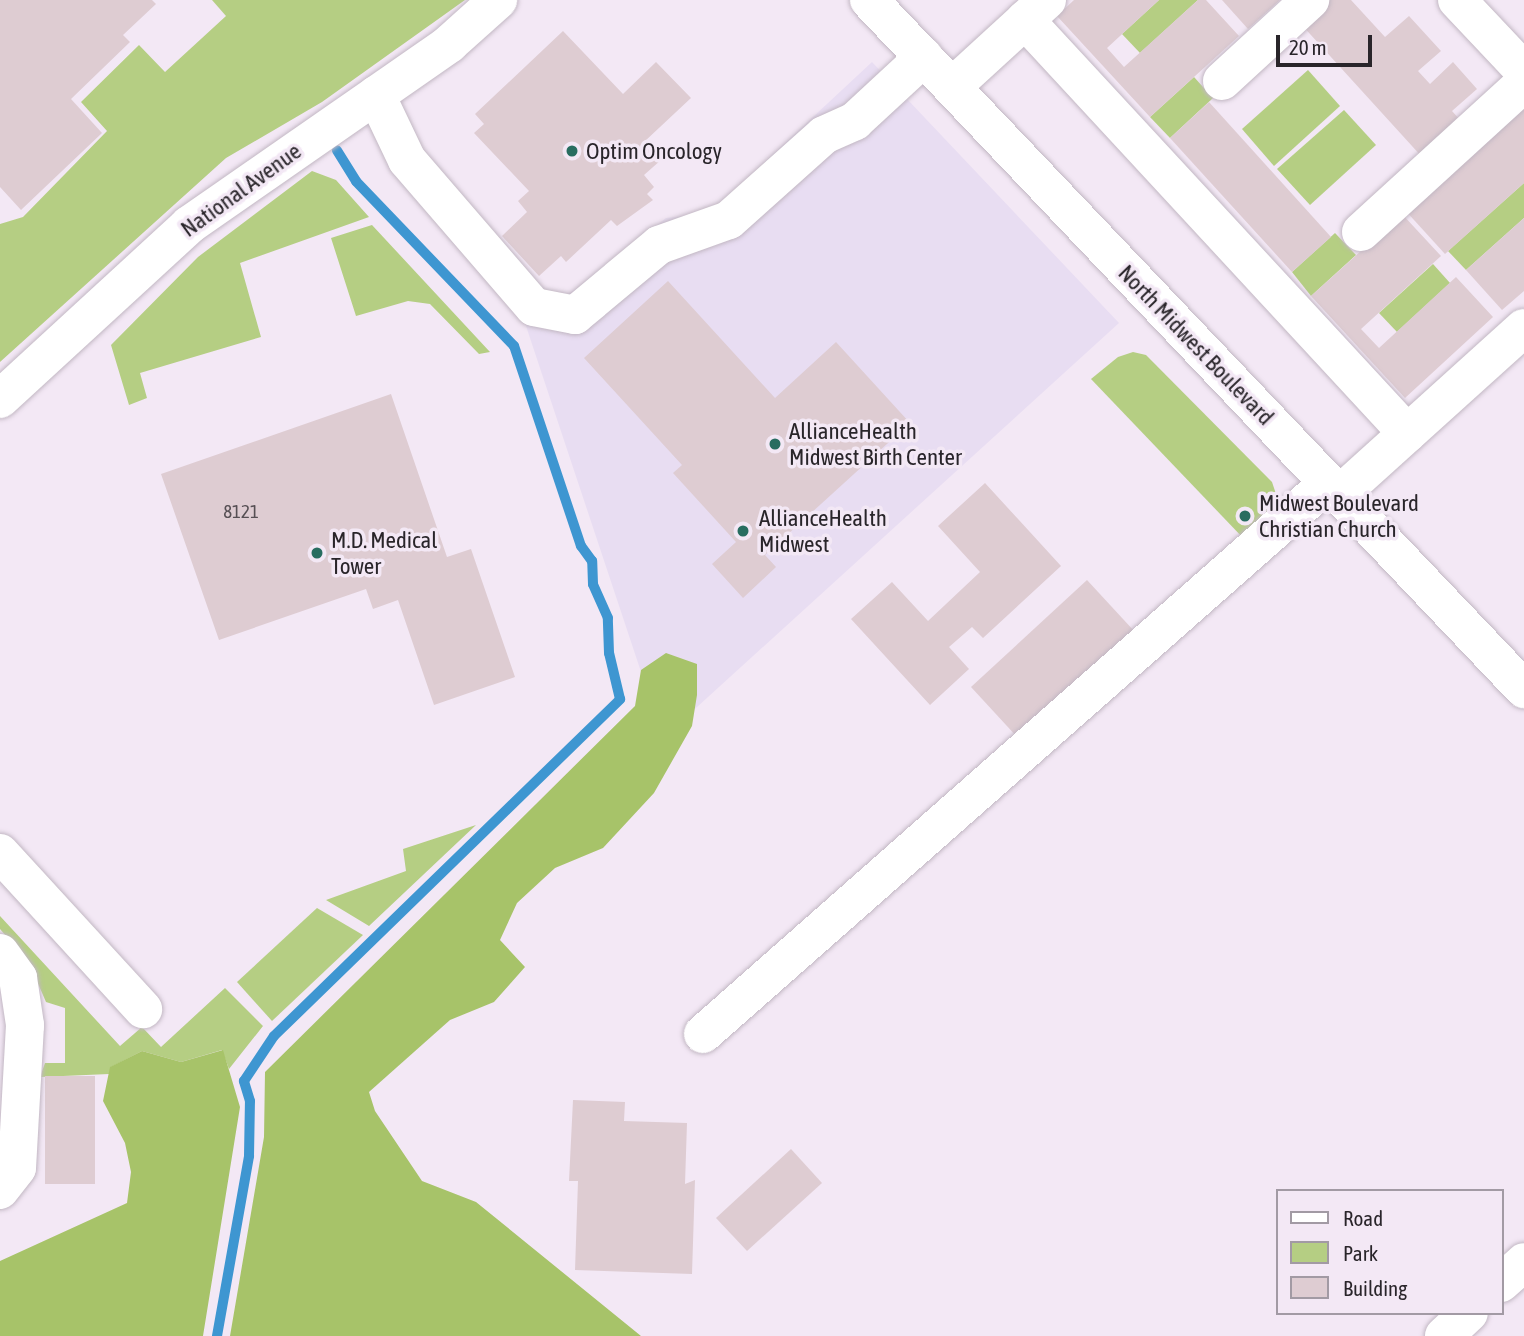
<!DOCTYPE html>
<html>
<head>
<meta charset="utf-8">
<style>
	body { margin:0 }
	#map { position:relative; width:1524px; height:1336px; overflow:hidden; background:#f3e8f5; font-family:"Asap Condensed",sans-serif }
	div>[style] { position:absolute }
	.medical>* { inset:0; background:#e8ddf2 }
	.green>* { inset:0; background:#b5ce83 }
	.forest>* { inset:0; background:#a7c369 }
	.stream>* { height:10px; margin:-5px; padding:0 5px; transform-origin:5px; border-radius:5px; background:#3e96d1 }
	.building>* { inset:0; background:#deccd2 }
	.roads { filter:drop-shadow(0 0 2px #c2b7c3) drop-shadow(0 0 2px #c2b7c3) }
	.minor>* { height:38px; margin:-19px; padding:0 19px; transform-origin:19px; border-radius:19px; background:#fff }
	.major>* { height:38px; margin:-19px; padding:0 19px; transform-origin:19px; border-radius:19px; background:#fff }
	.dots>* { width:19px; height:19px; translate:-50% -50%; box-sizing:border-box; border:4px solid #f3e8f5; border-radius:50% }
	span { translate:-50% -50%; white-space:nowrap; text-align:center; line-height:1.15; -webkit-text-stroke:7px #f3e8f5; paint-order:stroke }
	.number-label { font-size:19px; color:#564f54 }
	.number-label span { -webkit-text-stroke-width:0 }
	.poi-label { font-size:23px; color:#29252a }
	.left { translate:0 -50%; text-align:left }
	.street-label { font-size:23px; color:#29252a }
	.legend { position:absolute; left:1276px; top:1189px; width:228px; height:126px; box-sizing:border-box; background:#f3e8f5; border:2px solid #a29aa4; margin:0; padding:9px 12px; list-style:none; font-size:21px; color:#29252a }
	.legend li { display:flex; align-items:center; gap:14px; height:35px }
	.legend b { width:35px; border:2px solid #a29aa4 }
	.scale { position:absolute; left:1276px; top:35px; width:96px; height:32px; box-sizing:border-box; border:4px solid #29252a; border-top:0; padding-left:9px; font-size:21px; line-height:24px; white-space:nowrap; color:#29252a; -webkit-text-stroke:5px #f3e8f5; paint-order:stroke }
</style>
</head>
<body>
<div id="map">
	<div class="medical">
		<i style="clip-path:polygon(872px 62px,1119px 323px,663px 738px,524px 320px,576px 289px,666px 218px,710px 213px)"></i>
	</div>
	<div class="green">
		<i style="clip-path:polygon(212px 0,465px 0,322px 102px,226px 158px,0 362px,0 224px,23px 217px,107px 131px,81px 102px,139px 45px,165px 72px,226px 16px)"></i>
		<i style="clip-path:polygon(1159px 0,1198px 0,1140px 53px,1122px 34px)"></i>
		<i style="clip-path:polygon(1308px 70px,1340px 106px,1274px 166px,1242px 129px)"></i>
		<i style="clip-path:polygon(1194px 77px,1213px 98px,1170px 138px,1150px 117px)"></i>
		<i style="clip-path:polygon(1344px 110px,1376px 145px,1310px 205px,1277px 169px)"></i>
		<i style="clip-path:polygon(312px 171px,336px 180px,369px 217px,240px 263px,261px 337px,140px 373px,147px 398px,129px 405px,111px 345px,198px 257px)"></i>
		<i style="clip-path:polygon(1524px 183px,1524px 218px,1466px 270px,1448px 251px)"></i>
		<i style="clip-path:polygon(372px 225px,490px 352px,479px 354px,430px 304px,408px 301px,356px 316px,331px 238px)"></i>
		<i style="clip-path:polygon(1335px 233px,1356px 255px,1311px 296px,1292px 272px)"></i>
		<i style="clip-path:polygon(1433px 264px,1450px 283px,1397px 332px,1379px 313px)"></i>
		<i style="clip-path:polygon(1133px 352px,1146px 355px,1272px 482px,1276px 494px,1273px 511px,1244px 539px,1091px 379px,1118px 357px)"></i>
		<i style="clip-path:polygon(476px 825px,369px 926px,326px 900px,406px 871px,403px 849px)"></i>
		<i style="clip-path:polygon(317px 908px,363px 935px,272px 1021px,237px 982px)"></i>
		<i style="clip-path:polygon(0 916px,120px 1046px,142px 1027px,161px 1047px,225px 988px,263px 1026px,229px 1069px,222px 1050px,181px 1062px,142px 1051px,111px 1067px,109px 1074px,40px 1077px,45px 1063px,65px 1063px,65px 1008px,46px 1002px,29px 963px,0 929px)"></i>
	</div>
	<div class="forest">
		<i style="clip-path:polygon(666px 653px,697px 664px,697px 695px,692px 726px,654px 793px,603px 848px,555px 868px,517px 903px,500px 940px,525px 967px,494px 1002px,450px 1020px,369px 1092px,375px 1111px,422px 1181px,476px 1202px,641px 1336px,230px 1336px,264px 1137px,265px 1072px,635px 706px,641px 670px)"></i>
		<i style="clip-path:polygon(223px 1050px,240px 1107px,203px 1336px,0 1336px,0 1261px,127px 1203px,131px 1172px,125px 1143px,103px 1101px,110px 1067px,142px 1051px,181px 1062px)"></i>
	</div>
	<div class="stream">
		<i style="left:217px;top:1336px;width:183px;rotate:-79.9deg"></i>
		<i style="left:249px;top:1156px;width:55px;rotate:-89deg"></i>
		<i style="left:250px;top:1101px;width:21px;rotate:-107deg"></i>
		<i style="left:244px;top:1081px;width:54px;rotate:-56.3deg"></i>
		<i style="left:274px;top:1036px;width:483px;rotate:-44.2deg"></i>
		<i style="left:620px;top:699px;width:47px;rotate:-103.4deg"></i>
		<i style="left:609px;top:653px;width:35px;rotate:-92deg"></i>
		<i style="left:608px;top:618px;width:37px;rotate:-114deg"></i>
		<i style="left:593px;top:584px;width:23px;rotate:-92deg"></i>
		<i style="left:592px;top:561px;width:19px;rotate:-126deg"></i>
		<i style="left:581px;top:546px;width:211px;rotate:-108.5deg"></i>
		<i style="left:514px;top:346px;width:228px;rotate:-133.8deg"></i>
		<i style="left:356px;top:181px;width:36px;rotate:-122deg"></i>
	</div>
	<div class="building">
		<i style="clip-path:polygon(0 0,152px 0,156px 4px,123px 35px,130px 42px,71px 99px,102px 133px,21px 210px,0 187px)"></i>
		<i style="clip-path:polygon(1074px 0,1159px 0,1107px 48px,1124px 67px,1198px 0,1206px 0,1239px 36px,1150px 117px,1057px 16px)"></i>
		<i style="clip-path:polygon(1222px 0,1280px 0,1248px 29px)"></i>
		<i style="clip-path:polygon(1325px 0,1351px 0,1385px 37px,1409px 16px,1441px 51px,1418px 71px,1430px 84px,1453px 62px,1477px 89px,1452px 111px,1461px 121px,1422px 157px,1300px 23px)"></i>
		<i style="clip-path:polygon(563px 31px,623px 94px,656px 62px,691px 98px,644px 142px,661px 160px,644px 175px,654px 187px,647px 194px,653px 200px,617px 226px,611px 220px,566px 262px,561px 256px,539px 276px,502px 236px,527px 212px,518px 201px,529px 191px,474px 133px,484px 124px,475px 114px)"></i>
		<i style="clip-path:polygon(1524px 101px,1524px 183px,1445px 254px,1404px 209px)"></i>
		<i style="clip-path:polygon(1209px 102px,1331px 237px,1292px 272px,1170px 138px)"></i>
		<i style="clip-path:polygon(1402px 214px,1441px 256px,1361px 329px,1379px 348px,1456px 277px,1493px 317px,1405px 398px,1311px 296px)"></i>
		<i style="clip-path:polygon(1524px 218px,1524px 291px,1502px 310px,1466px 270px)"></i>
		<i style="clip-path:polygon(668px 281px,775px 398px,836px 342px,910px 423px,765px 555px,776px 567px,743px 598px,712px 564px,736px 542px,673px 473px,682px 465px,584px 358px)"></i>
		<i style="clip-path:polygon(391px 394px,447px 557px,471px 549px,515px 677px,434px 705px,398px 600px,373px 609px,366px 589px,219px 640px,161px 474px)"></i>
		<i style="clip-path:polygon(985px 483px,1061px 566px,983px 638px,972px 627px,949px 647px,969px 669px,930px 705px,851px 619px,892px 582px,928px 621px,980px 572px,938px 526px)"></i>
		<i style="clip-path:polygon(1087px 580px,1135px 632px,1019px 739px,971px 687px)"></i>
		<i style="clip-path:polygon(45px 1076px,95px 1076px,95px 1184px,45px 1184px)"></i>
		<i style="clip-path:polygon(573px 1100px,625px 1102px,624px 1121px,687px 1123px,685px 1184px,695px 1180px,692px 1274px,575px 1270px,578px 1181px,569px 1181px)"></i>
		<i style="clip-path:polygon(791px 1149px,822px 1183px,747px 1251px,716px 1218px)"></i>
	</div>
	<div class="roads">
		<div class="minor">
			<i style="left:1047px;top:0;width:30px;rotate:138deg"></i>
			<i style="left:1025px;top:20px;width:563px;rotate:47.23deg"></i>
			<i style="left:1457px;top:0;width:98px;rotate:46.7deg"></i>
			<i style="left:1222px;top:81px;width:120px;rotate:-42.6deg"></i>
			<i style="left:952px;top:87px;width:99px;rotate:-42.5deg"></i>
			<i style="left:376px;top:95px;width:72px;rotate:64.5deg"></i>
			<i style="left:407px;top:160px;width:194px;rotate:49.2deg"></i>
			<i style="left:534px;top:307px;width:42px;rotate:11deg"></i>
			<i style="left:575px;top:315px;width:109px;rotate:-39.8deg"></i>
			<i style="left:659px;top:245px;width:74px;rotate:-19.7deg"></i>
			<i style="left:729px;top:220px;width:127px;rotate:-41.8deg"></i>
			<i style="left:824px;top:135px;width:34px;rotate:-24deg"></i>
			<i style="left:855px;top:121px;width:94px;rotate:-42.8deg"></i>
			<i style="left:1361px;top:232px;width:221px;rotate:-42.4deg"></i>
			<i style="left:0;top:399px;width:257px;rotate:-42.6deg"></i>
			<i style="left:189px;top:225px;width:317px;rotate:-34.8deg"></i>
			<i style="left:449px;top:44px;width:66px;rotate:-41.9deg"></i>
			<i style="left:1339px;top:495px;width:249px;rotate:-42.1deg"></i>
			<i style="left:0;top:853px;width:212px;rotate:47.5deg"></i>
			<i style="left:0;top:953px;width:31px;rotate:54deg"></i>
			<i style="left:18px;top:978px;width:48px;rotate:81.5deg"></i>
			<i style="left:25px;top:1025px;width:143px;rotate:93.2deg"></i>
			<i style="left:17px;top:1168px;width:28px;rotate:128deg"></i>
			<i style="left:703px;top:1034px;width:833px;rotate:-41.4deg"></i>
			<i style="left:1501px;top:1283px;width:31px;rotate:-42deg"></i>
			<i style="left:1444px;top:1336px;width:34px;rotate:-43deg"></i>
		</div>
		<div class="major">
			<i style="left:869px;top:0;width:951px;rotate:46.45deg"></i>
		</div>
	</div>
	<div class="dots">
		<i style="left:572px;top:151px;background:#286d60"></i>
		<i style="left:775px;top:444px;background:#286d60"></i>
		<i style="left:1245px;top:516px;background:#286d60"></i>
		<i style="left:743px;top:531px;background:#286d60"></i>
		<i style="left:317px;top:553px;background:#286d60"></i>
	</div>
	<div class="number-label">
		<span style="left:241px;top:512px">8121</span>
	</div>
	<div class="poi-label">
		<span class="left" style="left:586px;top:151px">Optim Oncology</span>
		<span class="left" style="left:789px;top:444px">AllianceHealth<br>Midwest Birth Center</span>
		<span class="left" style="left:1259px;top:516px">Midwest Boulevard<br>Christian Church</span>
		<span class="left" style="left:759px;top:531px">AllianceHealth<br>Midwest</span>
		<span class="left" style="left:331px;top:553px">M.D. Medical<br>Tower</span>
	</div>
	<div class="street-label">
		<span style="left:241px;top:190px;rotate:-36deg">National Avenue</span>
		<span style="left:1196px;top:345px;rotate:46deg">North Midwest Boulevard</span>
	</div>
	<ul class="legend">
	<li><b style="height:9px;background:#fff"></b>Road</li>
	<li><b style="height:19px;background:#b5ce83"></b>Park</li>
	<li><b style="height:19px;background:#deccd2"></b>Building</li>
	</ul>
	<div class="scale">20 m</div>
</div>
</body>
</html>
